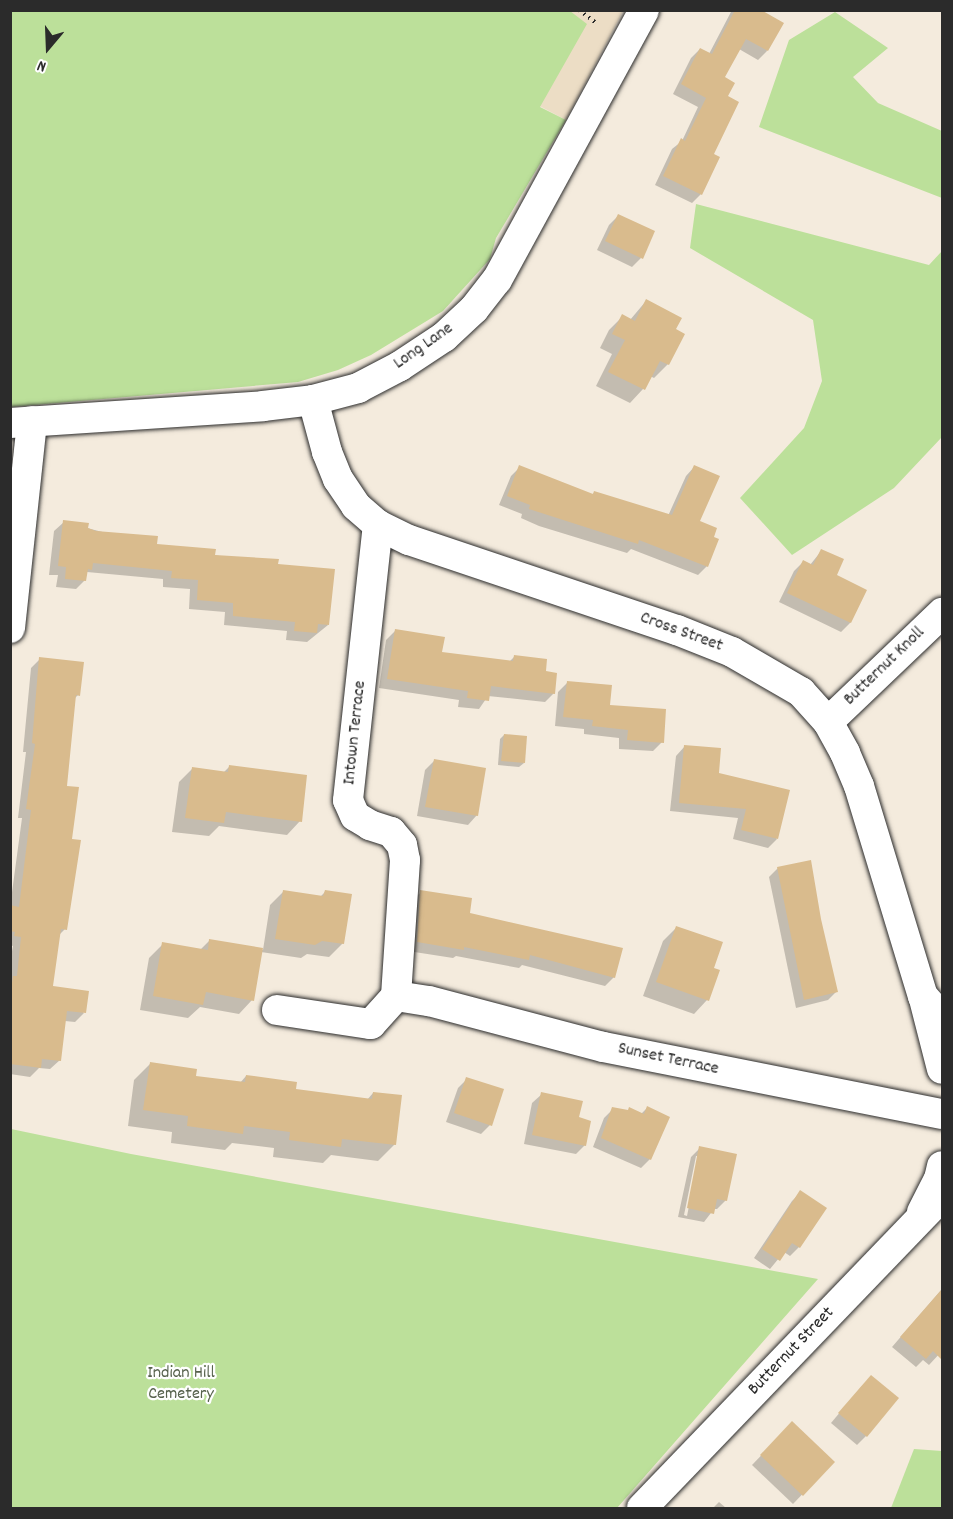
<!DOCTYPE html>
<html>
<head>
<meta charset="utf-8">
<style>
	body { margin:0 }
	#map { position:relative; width:953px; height:1519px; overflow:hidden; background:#f4ebdd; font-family:Dekko,sans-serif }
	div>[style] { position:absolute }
	.built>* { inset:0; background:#ecddc5 }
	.green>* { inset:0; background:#bce09a }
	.shadow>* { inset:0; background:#0003 }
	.building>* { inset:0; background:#d9bb8d }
	.path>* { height:4px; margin-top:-2px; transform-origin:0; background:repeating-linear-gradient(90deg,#2b2b2b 0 1.5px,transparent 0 6px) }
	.roads { filter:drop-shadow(0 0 2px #2b2b2b) drop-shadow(0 0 2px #2b2b2b) }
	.minor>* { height:30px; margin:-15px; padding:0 15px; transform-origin:15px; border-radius:15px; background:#fff }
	span { translate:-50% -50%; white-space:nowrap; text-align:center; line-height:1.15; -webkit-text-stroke:4.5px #fff; paint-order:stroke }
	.street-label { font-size:18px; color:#2b2b2b }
	.park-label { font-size:18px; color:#56614c }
	.frame { position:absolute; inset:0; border:12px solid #2b2b2b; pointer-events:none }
	.north { position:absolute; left:18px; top:18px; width:60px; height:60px; -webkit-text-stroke:4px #fff; paint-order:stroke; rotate:199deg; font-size:16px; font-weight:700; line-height:24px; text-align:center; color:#2b2b2b }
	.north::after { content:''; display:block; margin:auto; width:21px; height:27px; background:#2b2b2b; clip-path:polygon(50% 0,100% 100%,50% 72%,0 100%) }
</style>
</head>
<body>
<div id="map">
	<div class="built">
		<i style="clip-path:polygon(360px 11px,623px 11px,566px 120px)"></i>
	</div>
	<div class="green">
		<i style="clip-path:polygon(570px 11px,587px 24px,540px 107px,566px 120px,496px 238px,490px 259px,443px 311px,371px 355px,338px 370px,298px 382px,11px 407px,11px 11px)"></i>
		<i style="clip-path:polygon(835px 12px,888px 48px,853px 77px,878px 103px,942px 131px,942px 198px,759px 127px,789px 40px)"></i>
		<i style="clip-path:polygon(696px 204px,929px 265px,942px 251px,942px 437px,894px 488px,792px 555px,740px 498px,804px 428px,822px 381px,813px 320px,690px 248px)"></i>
		<i style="clip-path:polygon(11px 1129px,131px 1154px,818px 1279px,617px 1508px,11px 1508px)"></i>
		<i style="clip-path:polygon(914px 1449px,942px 1451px,942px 1508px,891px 1508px)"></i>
	</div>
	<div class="shadow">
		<i style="clip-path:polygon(732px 10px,758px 10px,767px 51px,758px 60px,739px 49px,723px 78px,726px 97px,712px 155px,701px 194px,692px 203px,655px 185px,672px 149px,682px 141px,698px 107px,673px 94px,691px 58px,700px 49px,709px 54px)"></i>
		<i style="clip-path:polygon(618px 216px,641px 258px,632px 267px,597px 250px,609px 225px)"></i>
		<i style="clip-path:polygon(646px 301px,674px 330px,668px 364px,654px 378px,650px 376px,643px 389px,630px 403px,596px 386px,612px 354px,600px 348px,609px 330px,623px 316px,630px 320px)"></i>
		<i style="clip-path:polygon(695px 466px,698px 522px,707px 566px,698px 575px,631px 549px,627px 553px,539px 526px,521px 518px,522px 514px,499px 505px,511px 476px,520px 467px,591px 495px,594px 493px,668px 516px,686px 476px)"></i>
		<i style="clip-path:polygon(64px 522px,156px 546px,277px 565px,328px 625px,307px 642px,286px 640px,287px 631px,224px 625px,225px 612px,189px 609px,190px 589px,163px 587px,163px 579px,87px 572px,85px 580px,76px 589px,56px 587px,58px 575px,49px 575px,54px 531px)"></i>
		<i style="clip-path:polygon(822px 550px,835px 576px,865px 590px,850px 623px,841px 632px,779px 602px,794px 571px,803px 562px,810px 565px)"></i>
		<i style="clip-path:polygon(395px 631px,440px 654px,509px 662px,514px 657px,544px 673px,554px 693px,545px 702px,488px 696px,479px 709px,458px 707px,459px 700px,379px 688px,386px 640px)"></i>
		<i style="clip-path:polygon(40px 659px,78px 695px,74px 699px,66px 787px,70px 840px,65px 929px,58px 936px,51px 987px,84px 1013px,75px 1022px,65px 1021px,60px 1060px,50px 1069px,39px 1068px,30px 1077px,10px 1074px,10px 961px,13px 946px,10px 945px,10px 907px,22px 818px,18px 818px,26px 752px,23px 752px,31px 668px)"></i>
		<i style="clip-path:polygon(567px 683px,608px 707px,662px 742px,653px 751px,619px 749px,619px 738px,584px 734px,584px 729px,555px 726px,558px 692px)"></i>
		<i style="clip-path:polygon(504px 735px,524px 763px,519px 767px,498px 765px,500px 739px)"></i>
		<i style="clip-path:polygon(685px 746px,717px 774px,777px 839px,768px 848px,733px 839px,738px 818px,670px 811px,676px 756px)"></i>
		<i style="clip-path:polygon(434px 761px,477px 815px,468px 825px,417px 816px,425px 770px)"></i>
		<i style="clip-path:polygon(229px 767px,300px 821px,287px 835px,219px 826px,209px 836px,172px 832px,179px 782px,192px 769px,223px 773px)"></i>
		<i style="clip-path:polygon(778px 868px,819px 919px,837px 991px,828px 1000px,796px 1008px,769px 877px)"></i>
		<i style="clip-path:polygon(284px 891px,320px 897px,325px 892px,343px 943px,329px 957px,307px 954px,301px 958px,261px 952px,252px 1000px,239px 1014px,200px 1007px,188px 1018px,140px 1010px,149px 958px,163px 944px,200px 950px,210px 940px,263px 950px,270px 905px)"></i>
		<i style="clip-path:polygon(421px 892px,468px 914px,614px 977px,605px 986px,522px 965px,519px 968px,456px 956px,453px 958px,408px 951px,412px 901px)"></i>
		<i style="clip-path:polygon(676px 928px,712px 969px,707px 1000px,694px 1014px,643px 996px,663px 941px)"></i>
		<i style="clip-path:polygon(150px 1064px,194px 1077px,240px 1083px,246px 1076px,295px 1090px,367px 1100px,373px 1093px,395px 1144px,378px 1161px,331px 1155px,323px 1163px,273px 1157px,274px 1148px,232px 1143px,225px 1150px,171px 1143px,172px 1132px,128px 1126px,134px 1080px)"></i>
		<i style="clip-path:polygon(467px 1079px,490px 1125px,481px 1134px,446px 1122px,458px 1088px)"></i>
		<i style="clip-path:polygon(542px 1094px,577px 1118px,585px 1145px,576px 1154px,524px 1144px,532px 1103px)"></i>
		<i style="clip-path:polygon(647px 1108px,650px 1159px,641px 1168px,593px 1147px,604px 1118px,613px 1109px,641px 1114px)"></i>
		<i style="clip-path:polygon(evenodd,700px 1148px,726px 1200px,717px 1209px,714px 1209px,704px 1222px,678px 1217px,691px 1157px,700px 1148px,696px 1156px,699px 1156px,687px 1216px,684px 1215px,696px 1156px)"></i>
		<i style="clip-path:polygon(801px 1192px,799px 1247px,790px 1256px,784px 1252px,770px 1269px,754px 1258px,792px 1201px)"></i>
		<i style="clip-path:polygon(942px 1289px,942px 1351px,929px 1365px,923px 1360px,916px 1367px,892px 1347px)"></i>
		<i style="clip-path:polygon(862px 1386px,866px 1436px,857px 1445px,831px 1423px)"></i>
		<i style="clip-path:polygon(792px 1423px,833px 1462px,793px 1504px,752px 1465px)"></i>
		<i style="clip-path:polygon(719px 1502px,726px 1508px,713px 1508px)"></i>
	</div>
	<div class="building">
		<i style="clip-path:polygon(735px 10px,761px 10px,784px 23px,768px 51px,746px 39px,725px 77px,735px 83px,728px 96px,739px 102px,714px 154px,720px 157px,702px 195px,663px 176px,681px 138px,685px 141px,706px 98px,681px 84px,700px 48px,712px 54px)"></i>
		<i style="clip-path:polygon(618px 214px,655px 231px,643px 259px,605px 241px)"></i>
		<i style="clip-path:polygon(646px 299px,682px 318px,676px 329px,685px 334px,669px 365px,660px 361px,645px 390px,608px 372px,625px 340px,612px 334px,622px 314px,635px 321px)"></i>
		<i style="clip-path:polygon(519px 465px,593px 494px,594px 491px,672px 515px,694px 465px,720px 476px,700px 521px,717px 528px,714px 537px,719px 539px,708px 567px,639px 540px,638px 544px,529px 509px,530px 505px,507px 496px)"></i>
		<i style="clip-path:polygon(63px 520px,89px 523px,88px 528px,96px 531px,158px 536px,157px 544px,216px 549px,215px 555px,279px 559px,278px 564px,335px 569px,329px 625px,318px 624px,317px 633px,294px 631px,295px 622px,233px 616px,233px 603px,197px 600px,198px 580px,171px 578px,172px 571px,93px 563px,92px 570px,88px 569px,86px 581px,65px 579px,66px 567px,58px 566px)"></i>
		<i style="clip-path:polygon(821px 549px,844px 559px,837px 575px,867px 590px,851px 623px,787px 593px,803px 560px,813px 565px)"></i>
		<i style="clip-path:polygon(395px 629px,445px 637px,442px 652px,513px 661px,514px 655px,547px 659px,546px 671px,557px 673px,555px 694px,491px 686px,489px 701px,467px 698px,468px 691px,387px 679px)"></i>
		<i style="clip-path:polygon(39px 657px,84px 662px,80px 696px,76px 695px,67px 786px,79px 787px,72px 839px,81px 840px,67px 930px,61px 929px,53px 986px,89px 991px,86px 1013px,67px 1011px,61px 1061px,42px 1059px,41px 1068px,10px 1064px,10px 996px,13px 976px,17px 976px,21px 937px,14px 936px,15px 932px,10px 931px,10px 905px,19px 907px,31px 810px,26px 809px,35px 744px,32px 743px)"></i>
		<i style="clip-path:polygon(567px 681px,612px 685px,610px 705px,666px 709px,664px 743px,627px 740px,628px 730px,592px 726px,593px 720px,563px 717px)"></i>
		<i style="clip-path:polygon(504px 734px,527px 736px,525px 763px,501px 761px)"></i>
		<i style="clip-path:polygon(684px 745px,721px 748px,719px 773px,790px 790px,778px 839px,741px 830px,746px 809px,679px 803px)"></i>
		<i style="clip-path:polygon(434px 759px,486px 768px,478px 816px,425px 807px)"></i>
		<i style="clip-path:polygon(229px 765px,307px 775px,302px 822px,226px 812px,224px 823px,185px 818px,192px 767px,228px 772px)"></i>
		<i style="clip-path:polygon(811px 860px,821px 919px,838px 992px,804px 1000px,777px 867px)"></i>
		<i style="clip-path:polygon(283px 890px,323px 896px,325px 890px,352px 894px,344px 944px,322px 941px,315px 945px,275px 939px)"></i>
		<i style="clip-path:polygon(420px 890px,472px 898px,470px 913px,623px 948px,615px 978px,530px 955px,529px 960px,464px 947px,464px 950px,417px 942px)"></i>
		<i style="clip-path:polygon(676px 926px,723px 942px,714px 968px,720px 970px,709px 1001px,656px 982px)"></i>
		<i style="clip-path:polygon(209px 939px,263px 948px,254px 1001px,206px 992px,203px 1005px,153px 996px,162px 942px,208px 950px)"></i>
		<i style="clip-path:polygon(150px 1062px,197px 1069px,196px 1076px,245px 1082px,246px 1075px,297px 1082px,296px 1089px,372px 1099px,373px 1092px,402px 1095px,396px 1145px,342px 1139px,341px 1147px,289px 1140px,290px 1132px,244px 1126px,243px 1134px,187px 1126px,188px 1116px,143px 1110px)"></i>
		<i style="clip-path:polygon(466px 1077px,504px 1089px,492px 1126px,454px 1113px)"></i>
		<i style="clip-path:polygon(541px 1092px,583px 1101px,579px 1117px,591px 1121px,586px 1146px,532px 1135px)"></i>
		<i style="clip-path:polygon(647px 1106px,670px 1117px,651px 1160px,601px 1138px,612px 1107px,628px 1110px,629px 1107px,644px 1114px)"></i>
		<i style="clip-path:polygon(699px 1146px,737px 1154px,727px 1201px,717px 1199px,714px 1214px,687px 1208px)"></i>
		<i style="clip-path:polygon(800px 1190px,827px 1208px,800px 1248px,792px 1243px,780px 1261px,762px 1249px)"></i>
		<i style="clip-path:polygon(942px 1289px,942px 1360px,933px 1351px,926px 1359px,900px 1337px)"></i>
		<i style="clip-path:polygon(871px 1375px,899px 1398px,867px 1437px,838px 1413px)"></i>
		<i style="clip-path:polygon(792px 1421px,835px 1462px,803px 1496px,760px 1455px)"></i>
	</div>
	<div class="path">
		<i style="left:579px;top:10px;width:20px;rotate:37deg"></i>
	</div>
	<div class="roads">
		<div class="minor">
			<i style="left:313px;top:400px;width:54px;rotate:74.9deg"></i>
			<i style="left:327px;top:452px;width:29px;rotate:68deg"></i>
			<i style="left:338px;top:479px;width:32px;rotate:56deg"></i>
			<i style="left:356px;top:506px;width:29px;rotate:41deg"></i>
			<i style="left:378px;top:525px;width:34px;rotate:26deg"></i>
			<i style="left:409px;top:540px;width:283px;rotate:18.6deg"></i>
			<i style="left:677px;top:630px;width:59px;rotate:21.8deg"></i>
			<i style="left:732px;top:652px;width:80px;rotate:30.1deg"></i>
			<i style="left:801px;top:692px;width:40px;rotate:48deg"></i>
			<i style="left:828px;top:722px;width:35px;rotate:61deg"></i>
			<i style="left:845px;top:753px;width:36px;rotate:67deg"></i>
			<i style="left:859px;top:786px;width:220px;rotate:73.1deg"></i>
			<i style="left:923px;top:996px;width:29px;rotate:49deg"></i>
			<i style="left:10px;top:423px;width:254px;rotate:-3.8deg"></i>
			<i style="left:263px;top:406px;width:50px;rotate:-6.8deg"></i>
			<i style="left:313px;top:400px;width:47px;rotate:-14.9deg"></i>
			<i style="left:358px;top:388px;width:47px;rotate:-27.6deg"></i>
			<i style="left:400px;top:366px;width:53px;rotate:-33.4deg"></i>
			<i style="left:444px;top:337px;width:41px;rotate:-43deg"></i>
			<i style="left:474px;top:309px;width:37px;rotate:-52deg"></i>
			<i style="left:497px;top:280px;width:307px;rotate:-61.4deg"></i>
			<i style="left:10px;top:628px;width:208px;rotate:-83.9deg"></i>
			<i style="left:828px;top:722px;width:158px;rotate:-43.7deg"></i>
			<i style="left:396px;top:996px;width:33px;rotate:9deg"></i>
			<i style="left:429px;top:1001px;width:180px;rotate:14.8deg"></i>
			<i style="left:603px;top:1047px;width:346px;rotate:11.2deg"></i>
			<i style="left:924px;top:999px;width:72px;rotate:75.6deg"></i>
			<i style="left:277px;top:1010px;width:95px;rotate:8.5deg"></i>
			<i style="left:371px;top:1024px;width:38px;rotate:-48deg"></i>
			<i style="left:396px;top:996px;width:136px;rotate:-86.2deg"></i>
			<i style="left:405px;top:860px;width:15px;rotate:-101deg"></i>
			<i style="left:402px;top:845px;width:17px;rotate:-130deg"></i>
			<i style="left:391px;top:832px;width:22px;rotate:-162deg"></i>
			<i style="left:370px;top:825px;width:17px;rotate:-149deg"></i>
			<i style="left:355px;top:816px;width:17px;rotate:-114deg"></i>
			<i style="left:348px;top:800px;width:277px;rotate:-83.8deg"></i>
			<i style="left:922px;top:1212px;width:37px;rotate:-63deg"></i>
			<i style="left:939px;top:1179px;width:13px;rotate:-77deg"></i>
			<i style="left:642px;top:1508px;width:433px;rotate:-46.1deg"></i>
		</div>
	</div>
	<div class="street-label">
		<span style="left:424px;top:347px;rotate:-35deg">Long Lane</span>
		<span style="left:681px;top:633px;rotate:20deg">Cross Street</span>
		<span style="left:885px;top:667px;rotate:-44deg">Butternut Knoll</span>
		<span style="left:356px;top:733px;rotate:-84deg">Intown Terrace</span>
		<span style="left:668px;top:1060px;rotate:12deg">Sunset Terrace</span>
		<span style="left:792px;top:1352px;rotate:-46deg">Butternut Street</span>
	</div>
	<div class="park-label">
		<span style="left:181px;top:1385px">Indian Hill<br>Cemetery</span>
	</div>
	<div class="frame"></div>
	<div class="north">N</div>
</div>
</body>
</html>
